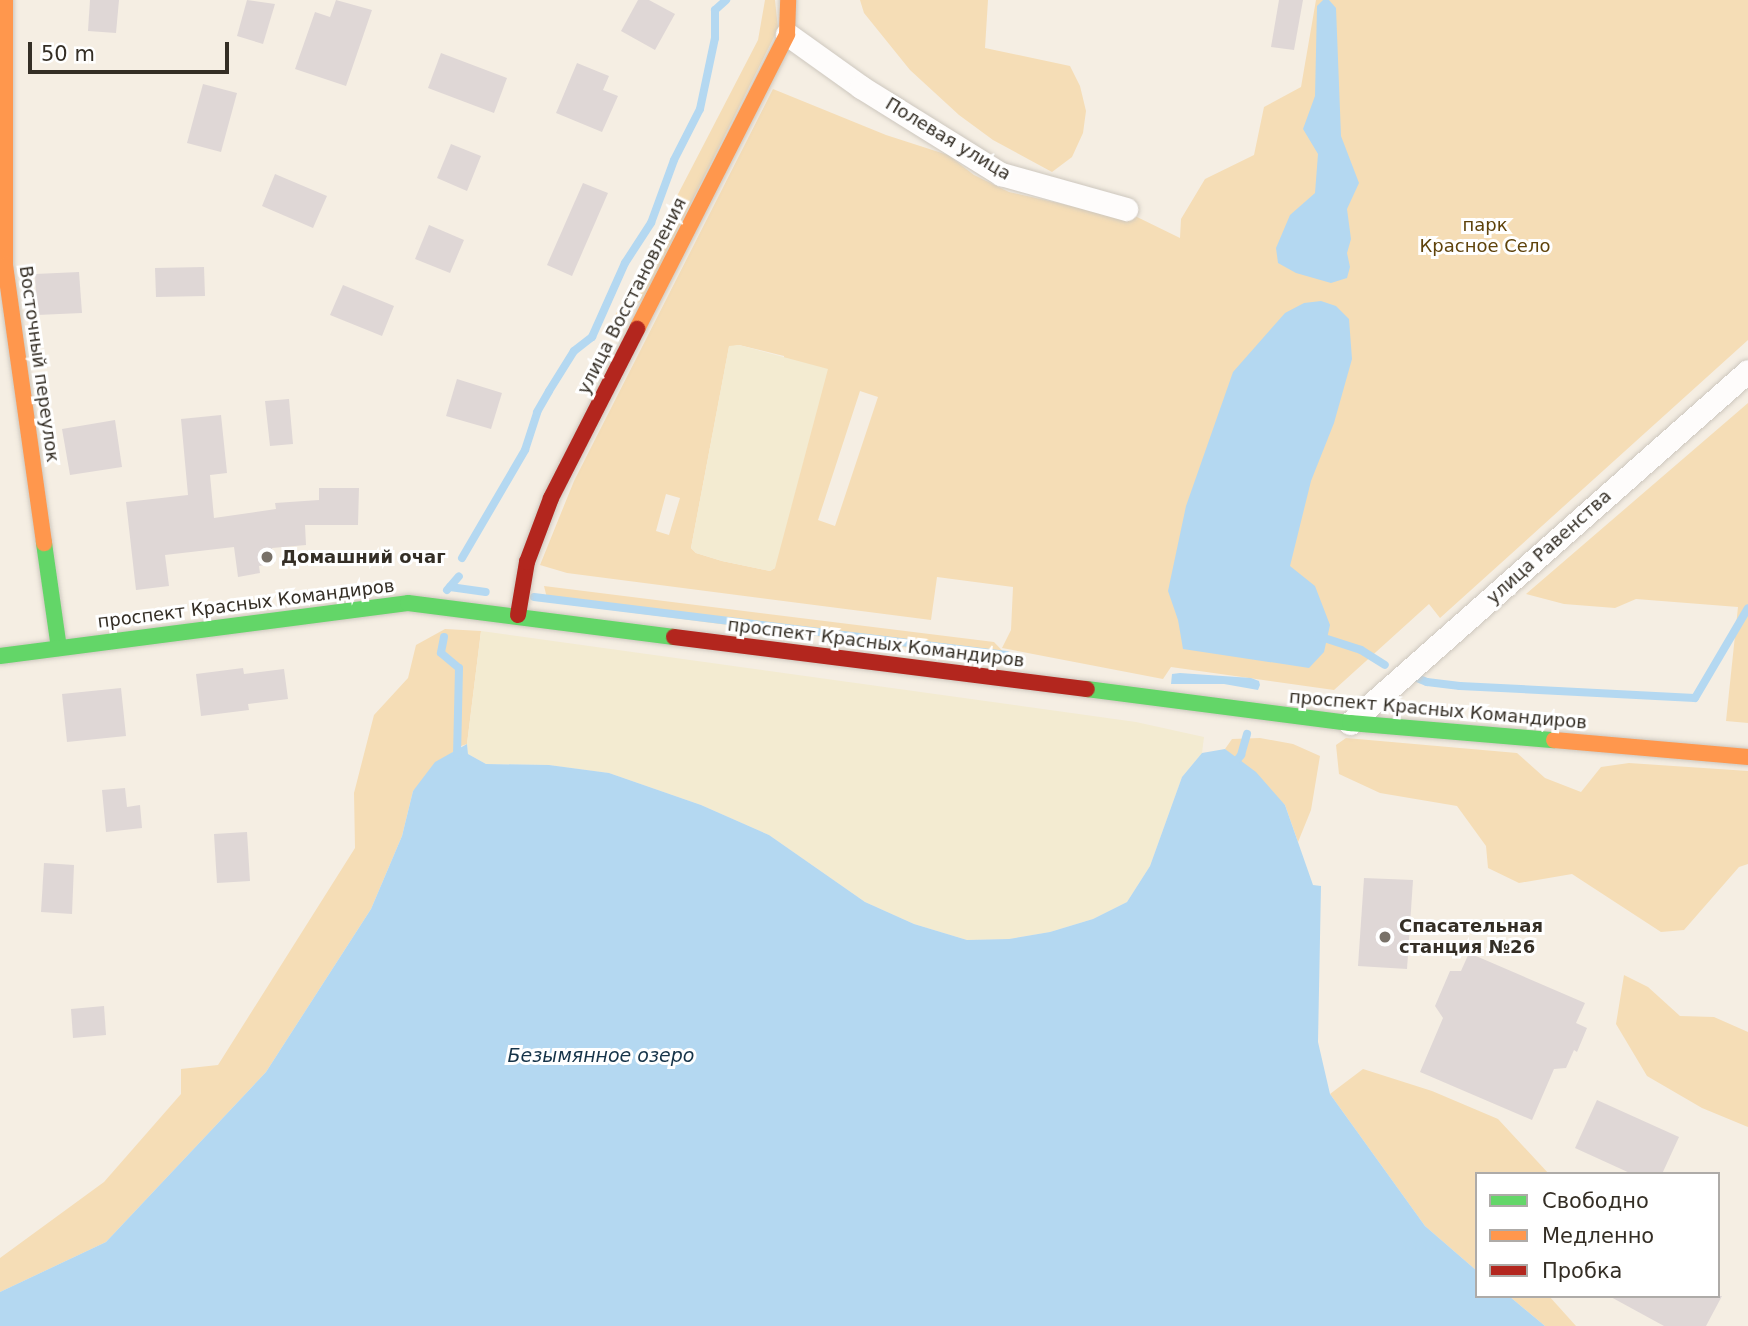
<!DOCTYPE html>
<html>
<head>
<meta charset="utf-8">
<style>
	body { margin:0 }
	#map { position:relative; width:1748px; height:1326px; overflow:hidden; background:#f5eee3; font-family:"DejaVu Sans",sans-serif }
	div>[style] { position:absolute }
	.green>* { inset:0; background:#f5ddb6 }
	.sand>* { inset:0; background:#f3ebd1 }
	.water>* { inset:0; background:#b4d8f1 }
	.stream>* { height:8px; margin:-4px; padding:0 4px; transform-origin:4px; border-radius:4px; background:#b4d8f1 }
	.building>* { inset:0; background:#dfd7d6 }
	.roads { filter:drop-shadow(0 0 2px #cdc7be) drop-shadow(0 0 2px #cdc7be) }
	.street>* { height:23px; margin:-11.5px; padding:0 11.5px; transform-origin:11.5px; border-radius:11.5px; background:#fefcfb }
	.fast>* { height:16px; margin:-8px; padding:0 8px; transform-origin:8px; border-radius:8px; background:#63d668 }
	.slow>* { height:16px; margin:-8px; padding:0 8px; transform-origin:8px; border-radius:8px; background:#ff974d }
	.jam>* { height:16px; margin:-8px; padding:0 8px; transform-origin:8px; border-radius:8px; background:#b3261e }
	.dots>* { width:19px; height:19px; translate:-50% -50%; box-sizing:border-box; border:4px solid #fff; border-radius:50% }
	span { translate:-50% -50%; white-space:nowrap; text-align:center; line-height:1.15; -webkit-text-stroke:6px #fff; paint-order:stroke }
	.street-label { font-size:18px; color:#342e25 }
	.park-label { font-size:18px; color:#5f430b }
	.poi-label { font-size:18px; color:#342e25; font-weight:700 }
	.left { translate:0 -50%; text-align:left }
	.water-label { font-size:19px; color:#163449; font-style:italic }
	.legend { position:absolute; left:1475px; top:1172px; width:245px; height:126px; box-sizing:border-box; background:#fff; border:2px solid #aeaba8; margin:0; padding:9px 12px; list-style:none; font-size:21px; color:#342e25 }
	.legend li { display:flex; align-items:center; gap:14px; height:35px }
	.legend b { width:35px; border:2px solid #aeaba8 }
	.scale { position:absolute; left:28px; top:42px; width:201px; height:32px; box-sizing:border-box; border:4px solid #342e25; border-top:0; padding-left:9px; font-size:21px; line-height:24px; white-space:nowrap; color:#342e25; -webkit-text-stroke:5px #fff; paint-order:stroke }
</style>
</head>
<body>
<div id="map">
	<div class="green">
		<i style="clip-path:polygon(765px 0,775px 0,778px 29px,643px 299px,609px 327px,758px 40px)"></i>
		<i style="clip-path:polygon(860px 0,988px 0,985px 48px,1070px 66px,1080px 86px,1086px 111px,1083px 133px,1072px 157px,1052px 172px,993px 140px,959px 115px,910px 70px,864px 13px)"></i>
		<i style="clip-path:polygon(evenodd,1316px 0,1748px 0,1748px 340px,1440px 618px,1429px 604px,1334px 690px,1171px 667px,1163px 679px,1002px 648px,1011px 630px,1013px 587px,937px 577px,931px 620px,567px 573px,540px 565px,574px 481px,773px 89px,886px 135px,948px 155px,974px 175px,1009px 192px,1102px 213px,1135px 216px,1180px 238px,1181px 219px,1205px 179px,1254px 155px,1264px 107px,1301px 87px,1316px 0,739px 345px,784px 356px,775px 568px,770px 571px,722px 561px,696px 553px,691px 548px,729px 347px,739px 345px,1316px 0,860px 391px,878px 397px,835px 526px,818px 520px,860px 391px,1316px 0,666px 494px,680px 498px,669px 535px,656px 531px,666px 494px)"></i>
		<i style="clip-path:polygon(1748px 403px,1748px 723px,1726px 721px,1738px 607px,1636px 599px,1615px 608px,1564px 604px,1526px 594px)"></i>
		<i style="clip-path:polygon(544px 586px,994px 642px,1012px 661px,548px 602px)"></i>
		<i style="clip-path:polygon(445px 629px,481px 631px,467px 744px,458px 747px,413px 791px,402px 836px,371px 909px,266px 1072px,106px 1242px,0 1292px,0 1258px,104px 1182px,181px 1094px,181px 1069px,218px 1065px,355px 848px,354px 793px,374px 715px,408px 678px,416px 645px)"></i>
		<i style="clip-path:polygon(1260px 738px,1293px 744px,1320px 756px,1311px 810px,1298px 842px,1285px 805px,1225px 749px,1232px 739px)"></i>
		<i style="clip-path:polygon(1346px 738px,1517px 753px,1545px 778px,1581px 792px,1601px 767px,1629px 763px,1748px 771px,1748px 864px,1739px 867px,1684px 930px,1661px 932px,1572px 874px,1519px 883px,1488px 868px,1486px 846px,1457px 806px,1380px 793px,1339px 774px,1336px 745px)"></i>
		<i style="clip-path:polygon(1624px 975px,1648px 987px,1680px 1016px,1714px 1017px,1748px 1032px,1748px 1127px,1702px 1108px,1647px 1076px,1616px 1024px)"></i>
		<i style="clip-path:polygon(1363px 1069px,1432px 1091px,1498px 1119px,1549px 1174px,1477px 1174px,1477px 1271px,1425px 1226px,1330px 1094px)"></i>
		<i style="clip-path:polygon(1509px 1296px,1549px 1296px,1576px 1326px,1545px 1326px)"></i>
	</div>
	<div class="sand">
		<i style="clip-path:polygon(739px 345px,828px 369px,775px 568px,770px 571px,722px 561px,696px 553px,691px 548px,729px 346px)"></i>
		<i style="clip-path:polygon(481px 631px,1136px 722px,1204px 737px,1202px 753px,1182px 777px,1150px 866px,1127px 902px,1093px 919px,1050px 932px,1009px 939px,967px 940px,914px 924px,865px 902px,769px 835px,701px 805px,609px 773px,549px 765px,486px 764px,468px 754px,467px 744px)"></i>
	</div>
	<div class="water">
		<i style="clip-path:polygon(1323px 0,1329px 0,1336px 8px,1341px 136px,1359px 183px,1347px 209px,1351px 239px,1347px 253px,1350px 267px,1347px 278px,1331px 283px,1296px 273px,1278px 263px,1276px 248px,1290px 215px,1315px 193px,1318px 154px,1303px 129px,1315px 96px,1317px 6px)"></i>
		<i style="clip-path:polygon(1321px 301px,1336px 306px,1349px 319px,1352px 359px,1334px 423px,1311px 481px,1290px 566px,1315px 586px,1330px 625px,1324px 652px,1309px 668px,1183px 649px,1178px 620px,1168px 591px,1186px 506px,1233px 372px,1285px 313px,1304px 303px)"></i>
		<i style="clip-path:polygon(1180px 673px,1251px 678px,1259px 681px,1260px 685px,1258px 690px,1224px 684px,1171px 684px,1172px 674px)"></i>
		<i style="clip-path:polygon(467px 744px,468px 754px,486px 764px,549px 765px,609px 773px,701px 805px,769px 835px,865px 902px,914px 924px,967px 940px,1009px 939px,1050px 932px,1093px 919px,1127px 902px,1150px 866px,1182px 777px,1202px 753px,1225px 749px,1256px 772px,1285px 805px,1313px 885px,1321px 886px,1318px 1042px,1330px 1094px,1425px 1226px,1477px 1271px,1477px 1296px,1509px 1296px,1545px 1326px,0 1326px,0 1292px,106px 1242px,266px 1072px,371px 909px,402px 836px,413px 791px,435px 762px)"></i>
	</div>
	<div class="stream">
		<i style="left:462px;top:558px;width:125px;rotate:-59.7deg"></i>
		<i style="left:525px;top:450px;width:40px;rotate:-72deg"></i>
		<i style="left:537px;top:412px;width:24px;rotate:-60deg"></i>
		<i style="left:549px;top:391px;width:47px;rotate:-58deg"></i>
		<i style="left:574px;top:351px;width:23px;rotate:-38deg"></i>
		<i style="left:592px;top:337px;width:81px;rotate:-66deg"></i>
		<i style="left:625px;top:263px;width:48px;rotate:-57deg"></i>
		<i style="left:651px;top:223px;width:67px;rotate:-69.9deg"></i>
		<i style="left:674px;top:160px;width:57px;rotate:-63deg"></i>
		<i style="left:700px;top:109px;width:73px;rotate:-78.1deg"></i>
		<i style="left:715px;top:38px;width:28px;rotate:-90deg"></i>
		<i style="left:715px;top:10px;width:15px;rotate:-42deg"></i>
		<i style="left:450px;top:587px;width:36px;rotate:8deg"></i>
		<i style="left:447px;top:590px;width:18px;rotate:-49deg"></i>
		<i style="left:534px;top:597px;width:476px;rotate:7deg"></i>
		<i style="left:1318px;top:636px;width:45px;rotate:18deg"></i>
		<i style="left:1361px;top:650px;width:28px;rotate:32deg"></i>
		<i style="left:444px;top:637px;width:16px;rotate:101deg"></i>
		<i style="left:441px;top:653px;width:23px;rotate:40deg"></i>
		<i style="left:459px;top:668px;width:87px;rotate:91.3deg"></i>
		<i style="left:1412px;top:676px;width:16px;rotate:22deg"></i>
		<i style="left:1427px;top:682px;width:33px;rotate:7deg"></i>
		<i style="left:1460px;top:686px;width:235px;rotate:2.9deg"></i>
		<i style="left:1695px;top:698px;width:104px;rotate:-59.5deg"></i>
		<i style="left:1233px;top:765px;width:13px;rotate:-51deg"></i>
		<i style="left:1241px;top:755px;width:22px;rotate:-74deg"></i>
	</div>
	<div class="building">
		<i style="clip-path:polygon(90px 0,119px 0,116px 33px,88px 31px)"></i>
		<i style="clip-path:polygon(247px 0,275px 4px,263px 44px,237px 36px)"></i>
		<i style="clip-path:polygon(336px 0,372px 10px,346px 86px,295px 69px,315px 12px,330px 17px)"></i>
		<i style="clip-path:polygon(638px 0,649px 0,675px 14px,655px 50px,621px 31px)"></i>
		<i style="clip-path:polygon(1279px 0,1303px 0,1294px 50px,1271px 47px)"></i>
		<i style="clip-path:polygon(441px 53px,507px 78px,494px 113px,428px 88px)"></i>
		<i style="clip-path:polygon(577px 63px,609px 76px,603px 90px,618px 96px,602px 132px,556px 113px)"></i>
		<i style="clip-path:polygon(203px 84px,237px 93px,221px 152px,187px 143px)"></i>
		<i style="clip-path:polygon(451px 144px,481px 156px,467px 191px,437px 178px)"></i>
		<i style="clip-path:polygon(275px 174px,327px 196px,313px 228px,262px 206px)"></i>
		<i style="clip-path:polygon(583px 183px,608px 193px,572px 276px,547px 265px)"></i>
		<i style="clip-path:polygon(429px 225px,464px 240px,450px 273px,415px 259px)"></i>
		<i style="clip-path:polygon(204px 267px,205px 296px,156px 297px,155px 268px)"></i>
		<i style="clip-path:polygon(79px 272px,82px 313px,37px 315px,35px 274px)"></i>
		<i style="clip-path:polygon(343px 285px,394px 306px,382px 336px,330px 315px)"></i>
		<i style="clip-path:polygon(457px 379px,502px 393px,491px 429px,446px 416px)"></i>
		<i style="clip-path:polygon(289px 399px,293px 444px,270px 446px,265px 401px)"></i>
		<i style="clip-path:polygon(221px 415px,227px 473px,210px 475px,214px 518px,276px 509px,275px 503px,319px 500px,319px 488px,359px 488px,358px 525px,305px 525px,306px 545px,272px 548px,275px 563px,259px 566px,260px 573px,238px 577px,234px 547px,165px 555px,169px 586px,136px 590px,126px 502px,188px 495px,181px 419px)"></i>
		<i style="clip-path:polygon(115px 420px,122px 467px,70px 475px,62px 429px)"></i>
		<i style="clip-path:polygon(243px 668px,244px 674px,284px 669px,288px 699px,248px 704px,249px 710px,201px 716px,196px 674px)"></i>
		<i style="clip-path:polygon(121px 688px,126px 736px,67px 742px,62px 694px)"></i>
		<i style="clip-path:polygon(125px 788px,127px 807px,140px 805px,142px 828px,106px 832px,102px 790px)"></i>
		<i style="clip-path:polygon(247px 832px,250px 881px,217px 883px,214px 834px)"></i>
		<i style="clip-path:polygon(44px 863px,74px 865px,72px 914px,41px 912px)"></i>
		<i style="clip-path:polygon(1364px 878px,1413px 880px,1407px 969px,1358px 966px)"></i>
		<i style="clip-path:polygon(1469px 953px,1585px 1003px,1576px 1023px,1587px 1028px,1577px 1052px,1574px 1050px,1566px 1068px,1554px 1069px,1532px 1120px,1420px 1072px,1443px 1018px,1435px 1006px,1450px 971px,1461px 971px)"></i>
		<i style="clip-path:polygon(104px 1006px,106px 1035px,73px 1038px,71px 1009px)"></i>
		<i style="clip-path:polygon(1597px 1100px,1679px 1137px,1662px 1174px,1632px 1174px,1575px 1148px)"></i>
		<i style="clip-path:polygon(1609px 1296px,1722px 1296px,1706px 1326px,1664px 1326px)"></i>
	</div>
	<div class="roads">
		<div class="street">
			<i style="left:787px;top:34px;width:91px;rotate:35.6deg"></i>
			<i style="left:861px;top:87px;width:165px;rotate:31.9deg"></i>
			<i style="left:1001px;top:174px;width:130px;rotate:15.6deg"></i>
			<i style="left:1350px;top:723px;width:531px;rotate:-41.49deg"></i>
		</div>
		<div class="fast">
			<i style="left:44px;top:543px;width:106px;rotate:81.9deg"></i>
			<i style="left:0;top:656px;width:411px;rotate:-7.4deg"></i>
			<i style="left:408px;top:603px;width:268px;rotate:7.3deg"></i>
			<i style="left:1087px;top:689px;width:265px;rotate:7.4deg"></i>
			<i style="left:1350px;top:723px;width:205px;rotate:4.8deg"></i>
		</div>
		<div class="slow">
			<i style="left:5px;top:0;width:265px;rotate:90deg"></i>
			<i style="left:5px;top:265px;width:281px;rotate:82deg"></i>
			<i style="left:637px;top:329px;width:331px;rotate:-63deg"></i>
			<i style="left:787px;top:34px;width:34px;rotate:-88deg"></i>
			<i style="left:1554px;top:740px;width:195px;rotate:5deg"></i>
		</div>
		<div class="jam">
			<i style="left:518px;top:615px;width:54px;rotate:-80.4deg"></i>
			<i style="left:527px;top:562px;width:68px;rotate:-69.4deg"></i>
			<i style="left:551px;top:498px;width:190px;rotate:-63deg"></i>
			<i style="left:674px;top:637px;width:416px;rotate:7.2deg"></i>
		</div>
	</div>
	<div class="dots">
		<i style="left:267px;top:557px;background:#787168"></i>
		<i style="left:1385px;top:937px;background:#787168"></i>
	</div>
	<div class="street-label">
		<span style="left:948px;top:139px;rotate:31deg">Полевая улица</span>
		<span style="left:632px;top:296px;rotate:-63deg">улица Восстановления</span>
		<span style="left:39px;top:364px;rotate:82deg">Восточный переулок</span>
		<span style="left:1549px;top:547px;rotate:-42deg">улица Равенства</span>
		<span style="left:246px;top:604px;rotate:-7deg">проспект Красных Командиров</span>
		<span style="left:876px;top:643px;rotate:7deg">проспект Красных Командиров</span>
		<span style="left:1438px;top:710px;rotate:5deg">проспект Красных Командиров</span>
	</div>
	<div class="park-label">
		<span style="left:1485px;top:236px">парк<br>Красное Село</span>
	</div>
	<div class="poi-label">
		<span class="left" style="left:281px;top:557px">Домашний очаг</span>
		<span class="left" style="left:1399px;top:937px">Спасательная<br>станция №26</span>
	</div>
	<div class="water-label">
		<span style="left:601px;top:1056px">Безымянное озеро</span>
	</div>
	<ul class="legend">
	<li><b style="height:9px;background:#63d668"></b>Свободно</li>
	<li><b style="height:9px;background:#ff974d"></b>Медленно</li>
	<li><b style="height:9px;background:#b3261e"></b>Пробка</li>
	</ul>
	<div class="scale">50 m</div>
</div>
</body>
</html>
